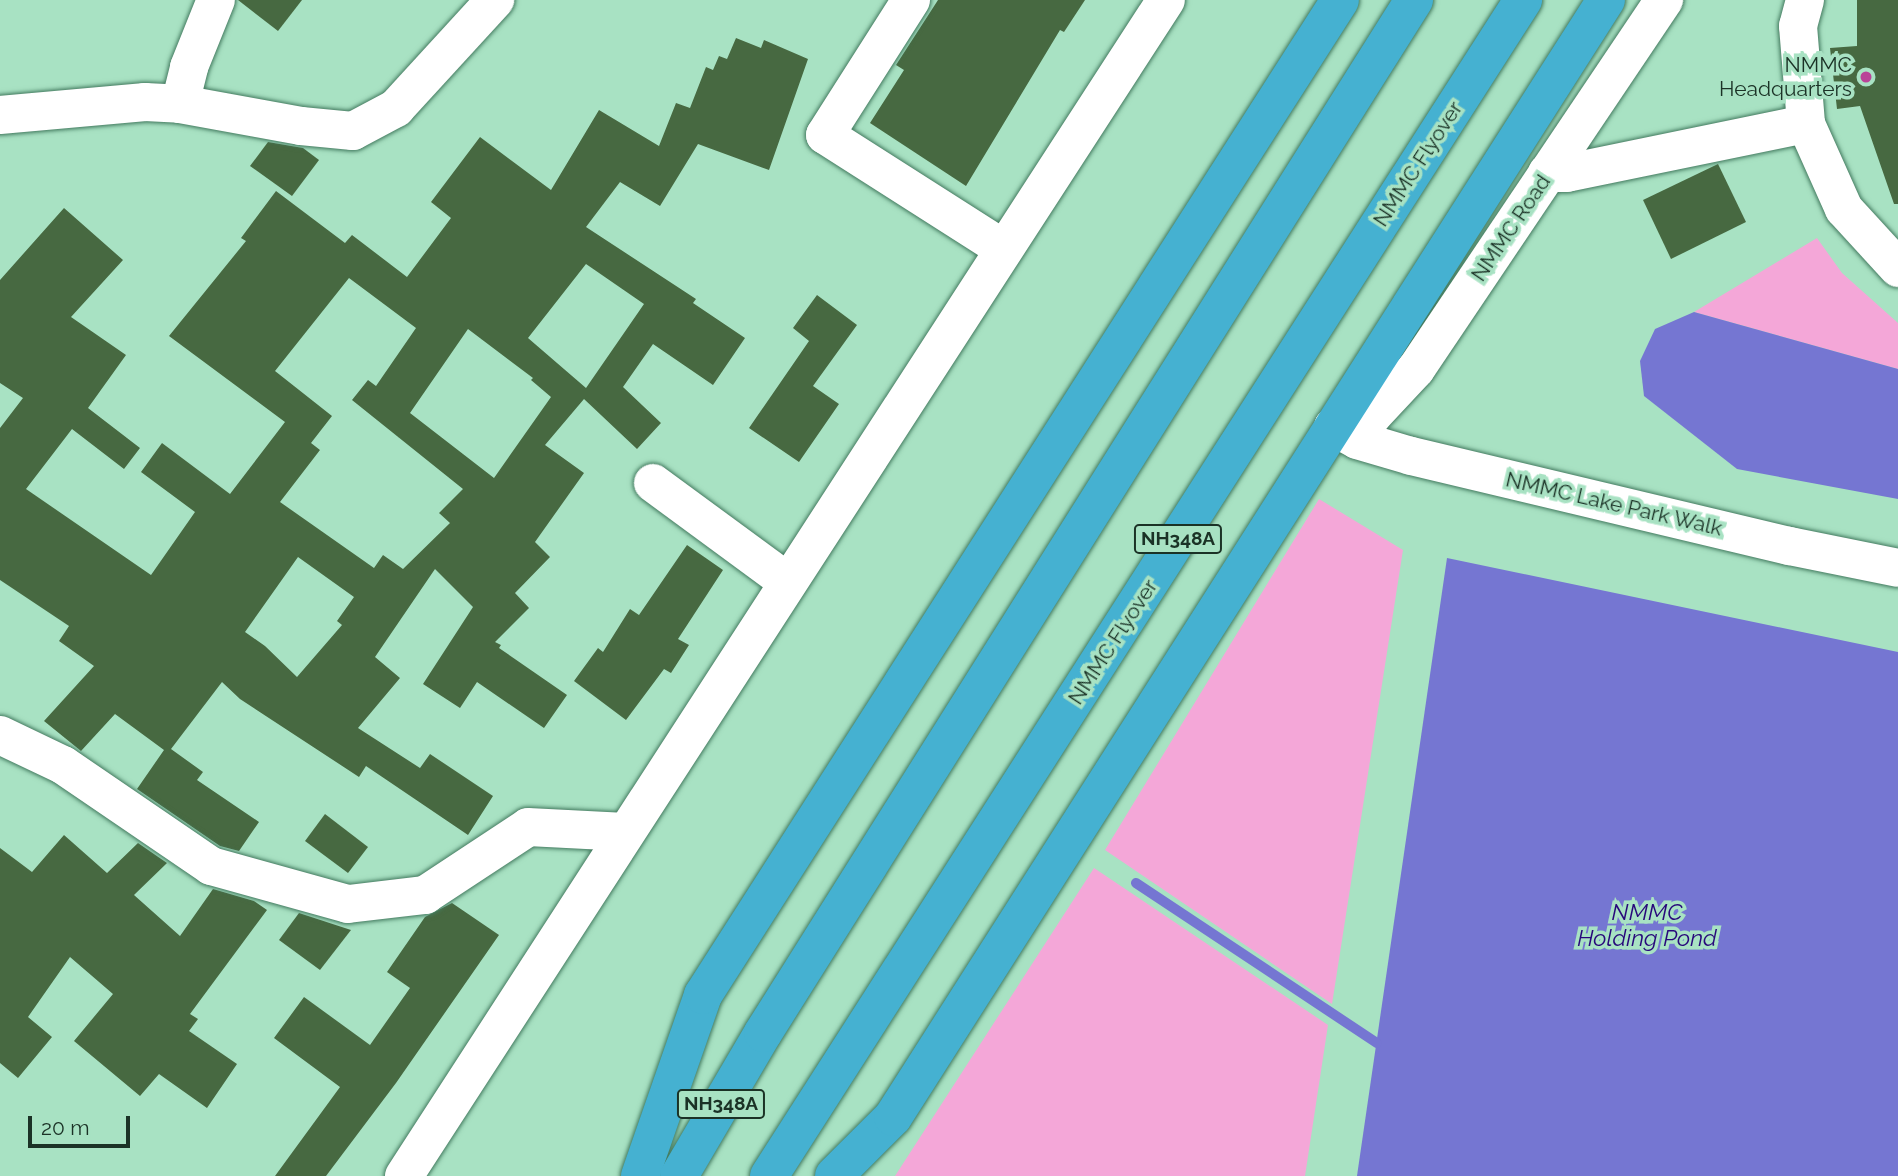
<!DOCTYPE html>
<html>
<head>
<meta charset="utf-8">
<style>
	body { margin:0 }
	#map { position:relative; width:1898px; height:1176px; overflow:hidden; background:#a8e2c3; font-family:Raleway,sans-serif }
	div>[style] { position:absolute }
	.green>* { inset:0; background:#f4a7d8 }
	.water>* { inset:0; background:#7576d2 }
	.stream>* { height:10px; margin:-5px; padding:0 5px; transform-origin:5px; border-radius:5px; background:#7576d2 }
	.building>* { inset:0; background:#476941 }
	.roads { filter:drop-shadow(0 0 2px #437a5f) drop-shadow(0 0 2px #437a5f) }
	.minor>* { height:38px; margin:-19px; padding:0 19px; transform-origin:19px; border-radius:19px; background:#fff }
	.highway>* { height:38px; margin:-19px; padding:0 19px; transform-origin:19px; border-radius:19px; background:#45b1d1 }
	.dots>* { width:19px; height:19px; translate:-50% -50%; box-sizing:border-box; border:4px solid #a8e2c3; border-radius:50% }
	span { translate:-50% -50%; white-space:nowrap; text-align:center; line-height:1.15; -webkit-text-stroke:7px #a8e2c3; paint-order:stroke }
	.shield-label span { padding:2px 5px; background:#a8e2c3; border:2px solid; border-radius:5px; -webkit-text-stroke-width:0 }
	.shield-label { font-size:19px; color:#1b3226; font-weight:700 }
	.poi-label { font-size:21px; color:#1b3226 }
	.right { translate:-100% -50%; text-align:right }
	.street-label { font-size:21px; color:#1b3226 }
	.water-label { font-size:23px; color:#27077b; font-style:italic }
	.scale { position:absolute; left:28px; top:1116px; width:102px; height:32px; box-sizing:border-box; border:4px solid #1b3226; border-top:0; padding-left:9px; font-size:21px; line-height:24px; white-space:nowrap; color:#1b3226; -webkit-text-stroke:5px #a8e2c3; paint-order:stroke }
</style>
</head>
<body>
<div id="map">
	<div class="green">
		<i style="clip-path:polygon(1817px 238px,1842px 273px,1898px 323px,1898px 369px,1694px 312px)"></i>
		<i style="clip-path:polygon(1319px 499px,1403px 550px,1332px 1004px,1105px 850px)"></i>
		<i style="clip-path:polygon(1094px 868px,1328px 1025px,1305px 1176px,895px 1176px)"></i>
	</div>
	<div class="water">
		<i style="clip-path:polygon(1694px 312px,1898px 369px,1898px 499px,1737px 469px,1644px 396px,1640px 361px,1655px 329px)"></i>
		<i style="clip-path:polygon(1447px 558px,1898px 652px,1898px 1176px,1357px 1176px)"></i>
	</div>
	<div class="stream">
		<i style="left:1136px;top:883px;width:289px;rotate:33.6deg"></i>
	</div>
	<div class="building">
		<i style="clip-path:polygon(238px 0,302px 0,278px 31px)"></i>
		<i style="clip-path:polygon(938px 0,1085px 0,1064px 32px,1060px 30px,966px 186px,870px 123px,904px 70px,896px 65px)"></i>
		<i style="clip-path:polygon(1857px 0,1898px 0,1898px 204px,1894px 204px,1860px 106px,1837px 109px,1830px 48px,1857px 46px)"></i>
		<i style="clip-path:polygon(evenodd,736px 38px,761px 48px,764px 40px,808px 59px,769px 170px,698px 144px,660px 206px,620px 182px,586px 227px,696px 299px,693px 303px,745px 338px,713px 385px,653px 344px,623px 387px,661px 423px,637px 449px,584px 399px,545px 445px,584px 473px,535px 542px,550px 557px,515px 593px,529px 608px,495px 642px,501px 645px,499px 648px,567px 695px,544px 728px,477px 682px,460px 708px,423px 684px,473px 607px,435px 569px,375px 657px,400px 678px,358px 728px,420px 768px,430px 754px,493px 796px,468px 835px,366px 766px,359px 777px,240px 699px,222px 682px,171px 749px,203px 772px,197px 780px,259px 822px,239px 851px,220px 846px,137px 789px,164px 750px,115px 714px,81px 751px,44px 721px,94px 666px,59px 641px,69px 626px,0 580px,0 428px,23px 398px,0 383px,0 280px,64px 208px,123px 260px,71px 317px,126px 355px,88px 408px,140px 448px,124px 469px,72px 429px,26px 489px,151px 575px,195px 512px,141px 472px,162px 443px,230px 494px,285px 422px,169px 336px,246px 241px,241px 238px,276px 191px,345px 243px,352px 235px,407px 277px,451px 218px,431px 202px,480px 137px,551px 190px,599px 110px,659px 146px,676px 103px,690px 108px,706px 67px,713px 70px,719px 56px,727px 59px,736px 38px,586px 264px,644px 304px,586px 388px,528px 338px,586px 264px,736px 38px,349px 278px,416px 328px,376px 386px,368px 380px,352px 400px,463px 489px,439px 513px,450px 523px,403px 569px,383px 555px,374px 568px,280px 502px,320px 450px,311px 443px,332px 416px,275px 371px,349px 278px,736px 38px,468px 329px,533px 378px,531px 380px,551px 397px,494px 478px,410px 413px,468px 329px,736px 38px,298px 557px,354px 597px,337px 621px,342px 625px,297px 677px,265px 646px,245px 632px,298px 557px)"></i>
		<i style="clip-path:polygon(268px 142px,303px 148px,319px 160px,292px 196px,250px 166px)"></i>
		<i style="clip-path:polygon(1718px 164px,1746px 222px,1671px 259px,1643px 200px)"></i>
		<i style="clip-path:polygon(817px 295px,857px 325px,813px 386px,839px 404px,799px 462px,749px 428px,809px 341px,793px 328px)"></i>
		<i style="clip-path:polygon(687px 545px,723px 570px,678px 639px,689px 645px,671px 673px,664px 669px,626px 720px,574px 681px,598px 648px,603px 652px,630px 609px,639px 615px)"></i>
		<i style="clip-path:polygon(325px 814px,368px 847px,348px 873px,305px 841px)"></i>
		<i style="clip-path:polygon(64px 835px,107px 873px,138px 843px,167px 863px,134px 895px,180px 936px,213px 889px,254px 901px,267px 910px,190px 1014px,198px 1019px,189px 1031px,237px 1064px,207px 1108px,159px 1074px,140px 1096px,74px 1041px,113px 994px,70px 957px,28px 1017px,52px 1037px,18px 1078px,0 1063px,0 848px,32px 872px)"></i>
		<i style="clip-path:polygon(452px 903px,499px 935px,396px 1083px,326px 1176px,275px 1176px,340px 1087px,274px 1038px,304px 997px,370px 1045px,410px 988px,387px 972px,425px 917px)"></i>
		<i style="clip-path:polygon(299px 913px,351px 930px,320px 970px,279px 940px)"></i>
	</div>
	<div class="roads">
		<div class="minor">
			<i style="left:911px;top:0;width:160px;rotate:122.5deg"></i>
			<i style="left:825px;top:135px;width:212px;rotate:32.5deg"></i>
			<i style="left:1805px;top:0;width:27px;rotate:105deg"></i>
			<i style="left:1798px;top:26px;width:98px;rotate:85.3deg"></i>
			<i style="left:1806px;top:124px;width:93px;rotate:65.9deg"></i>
			<i style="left:1844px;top:209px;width:80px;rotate:47.5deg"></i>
			<i style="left:180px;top:104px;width:38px;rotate:-76deg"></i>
			<i style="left:189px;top:67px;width:72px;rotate:-68.1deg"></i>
			<i style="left:0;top:115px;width:146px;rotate:-5.1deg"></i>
			<i style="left:145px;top:102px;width:35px;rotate:3deg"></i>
			<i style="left:180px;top:104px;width:123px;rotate:10.3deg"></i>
			<i style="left:301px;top:126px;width:52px;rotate:5.5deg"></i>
			<i style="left:353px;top:131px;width:49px;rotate:-28.1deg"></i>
			<i style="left:396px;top:108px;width:147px;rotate:-47.5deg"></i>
			<i style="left:1547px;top:173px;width:20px"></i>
			<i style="left:1567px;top:173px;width:244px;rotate:-11.6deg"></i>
			<i style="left:1333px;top:427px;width:27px;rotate:28deg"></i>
			<i style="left:1357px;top:440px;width:56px;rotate:16.5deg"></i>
			<i style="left:1411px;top:456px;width:389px;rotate:13.4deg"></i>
			<i style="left:1789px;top:546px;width:111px;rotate:11.4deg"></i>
			<i style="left:1333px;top:427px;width:41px;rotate:-15.8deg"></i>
			<i style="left:1372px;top:416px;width:64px;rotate:-46.9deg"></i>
			<i style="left:1416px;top:369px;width:445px;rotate:-56.1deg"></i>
			<i style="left:653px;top:483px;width:167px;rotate:36.3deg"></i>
			<i style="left:0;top:735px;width:70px;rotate:25.5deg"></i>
			<i style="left:63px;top:765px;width:179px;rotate:34.3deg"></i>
			<i style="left:211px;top:866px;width:142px;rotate:15.5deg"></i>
			<i style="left:348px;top:904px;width:78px;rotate:-6.7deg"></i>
			<i style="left:425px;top:895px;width:123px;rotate:-33.4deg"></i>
			<i style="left:528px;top:827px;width:98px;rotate:2.9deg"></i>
			<i style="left:404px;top:1176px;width:1401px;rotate:-57.06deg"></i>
		</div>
		<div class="highway">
			<i style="left:640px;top:1176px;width:192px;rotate:-70.8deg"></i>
			<i style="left:703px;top:995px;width:1181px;rotate:-57.37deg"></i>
			<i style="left:679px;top:1176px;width:166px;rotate:-59.6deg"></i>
			<i style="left:763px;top:1033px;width:1221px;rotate:-57.78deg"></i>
			<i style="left:769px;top:1176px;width:1397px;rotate:-57.33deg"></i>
			<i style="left:834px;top:1176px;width:83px;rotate:-45deg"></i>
			<i style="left:893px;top:1117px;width:1325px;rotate:-57.45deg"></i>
		</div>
	</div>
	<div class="dots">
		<i style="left:1866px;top:77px;background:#ba4398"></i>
	</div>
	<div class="shield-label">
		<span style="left:1178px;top:539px">NH348A</span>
		<span style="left:721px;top:1104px">NH348A</span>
	</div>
	<div class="poi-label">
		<span class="right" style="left:1852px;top:77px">NMMC<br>Headquarters</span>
	</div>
	<div class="street-label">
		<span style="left:1418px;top:164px;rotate:-57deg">NMMC Flyover</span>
		<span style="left:1511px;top:228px;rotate:-56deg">NMMC Road</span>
		<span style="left:1614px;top:504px;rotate:13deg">NMMC Lake Park Walk</span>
		<span style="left:1113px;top:642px;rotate:-57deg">NMMC Flyover</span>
	</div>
	<div class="water-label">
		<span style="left:1647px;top:925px">NMMC<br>Holding Pond</span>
	</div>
	<div class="scale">20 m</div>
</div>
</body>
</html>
